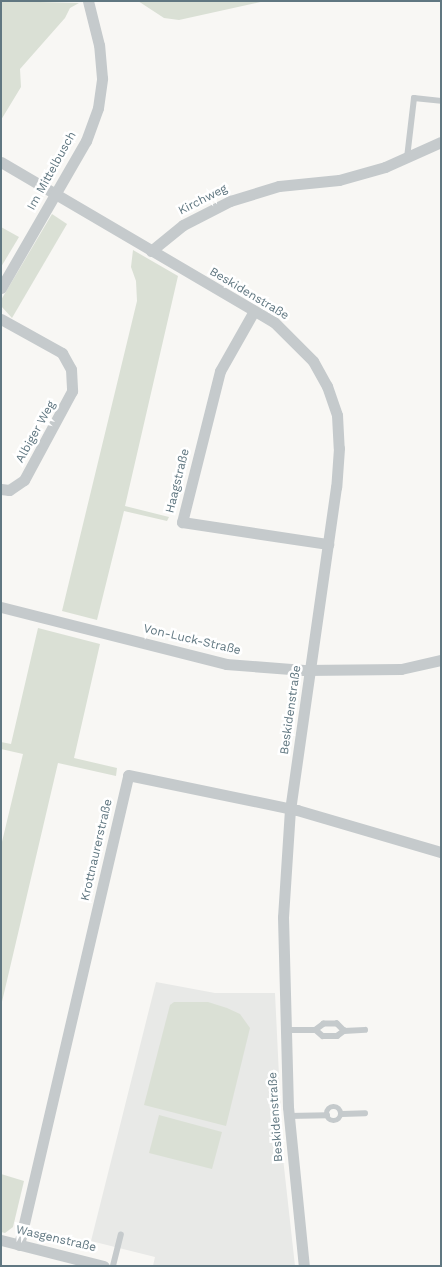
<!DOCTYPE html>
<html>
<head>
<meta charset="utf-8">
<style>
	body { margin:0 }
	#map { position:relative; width:442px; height:1267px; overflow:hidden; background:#f8f7f4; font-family:"Work Sans",sans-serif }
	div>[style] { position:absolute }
	.built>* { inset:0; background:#e8e9e7 }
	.green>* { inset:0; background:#dae0d5 }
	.lane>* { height:5.5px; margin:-2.75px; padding:0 2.75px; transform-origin:2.75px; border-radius:2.75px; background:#c5cacc }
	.lane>.ring { margin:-2.75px; padding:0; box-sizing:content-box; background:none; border:5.5px solid #c5cacc; border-radius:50% }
	.street>* { height:11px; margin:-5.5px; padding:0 5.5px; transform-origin:5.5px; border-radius:5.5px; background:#c5cacc }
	span { translate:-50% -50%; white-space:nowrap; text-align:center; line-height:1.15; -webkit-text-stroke:5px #fff; paint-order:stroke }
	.street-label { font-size:12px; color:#607781 }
	.frame { position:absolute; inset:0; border:2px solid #607781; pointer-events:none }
</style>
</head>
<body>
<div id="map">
	<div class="built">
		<i style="clip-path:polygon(156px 982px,215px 993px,275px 993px,283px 1158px,295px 1266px,153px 1266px,155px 1257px,91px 1241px)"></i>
	</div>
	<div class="green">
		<i style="clip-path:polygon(1px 1px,79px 3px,70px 8px,65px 18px,20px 69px,21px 87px,1px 120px)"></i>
		<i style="clip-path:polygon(138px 1px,265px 1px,179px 20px,164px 18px)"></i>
		<i style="clip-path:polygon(52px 214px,67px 224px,12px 318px,1px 306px,1px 300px)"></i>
		<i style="clip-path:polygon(1px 227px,19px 237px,1px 267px)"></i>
		<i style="clip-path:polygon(133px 250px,178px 276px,125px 506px,169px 517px,167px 521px,124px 511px,97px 620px,62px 611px,137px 301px,136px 281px,131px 267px)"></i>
		<i style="clip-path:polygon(38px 628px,100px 644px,74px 758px,117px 768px,116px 776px,58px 763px,1px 1006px,1px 846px,23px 754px,1px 749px,1px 742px,11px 744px)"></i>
		<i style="clip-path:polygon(174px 1002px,208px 1002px,227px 1008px,240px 1014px,250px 1028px,226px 1126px,144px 1105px,170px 1005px)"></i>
		<i style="clip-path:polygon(159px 1115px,222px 1132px,212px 1169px,149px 1153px)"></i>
		<i style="clip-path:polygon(1px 1174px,24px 1181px,13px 1227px,5px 1233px,1px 1232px)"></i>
	</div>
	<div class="lane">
		<i style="left:407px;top:158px;width:60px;rotate:-83.3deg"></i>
		<i style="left:414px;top:98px;width:27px;rotate:6deg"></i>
		<i style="left:286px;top:1030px;width:30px"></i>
		<i style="left:316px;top:1030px;width:9px;rotate:41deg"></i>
		<i style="left:323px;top:1036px;width:14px"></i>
		<i style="left:337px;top:1036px;width:9px;rotate:-36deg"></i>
		<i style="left:344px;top:1031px;width:10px;rotate:-135deg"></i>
		<i style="left:337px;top:1024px;width:13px;rotate:180deg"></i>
		<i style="left:324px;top:1024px;width:10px;rotate:143deg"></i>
		<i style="left:344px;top:1031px;width:21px;rotate:-3deg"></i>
		<i class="ring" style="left:327px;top:1107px;width:8.5px;height:8.5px"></i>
		<i style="left:342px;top:1114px;width:23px;rotate:-2deg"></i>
		<i style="left:288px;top:1116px;width:39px;rotate:-1deg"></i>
		<i style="left:113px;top:1266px;width:32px;rotate:-76deg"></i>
	</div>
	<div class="street">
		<i style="left:1px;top:162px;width:316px;rotate:30.4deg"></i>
		<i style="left:274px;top:322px;width:55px;rotate:45deg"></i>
		<i style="left:313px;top:361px;width:29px;rotate:61deg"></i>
		<i style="left:327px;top:386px;width:31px;rotate:71deg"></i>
		<i style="left:337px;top:415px;width:33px;rotate:87deg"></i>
		<i style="left:339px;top:448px;width:39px;rotate:94deg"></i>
		<i style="left:336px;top:487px;width:325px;rotate:98.1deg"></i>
		<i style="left:290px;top:809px;width:108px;rotate:93.7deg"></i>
		<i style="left:283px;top:917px;width:190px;rotate:88.5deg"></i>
		<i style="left:288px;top:1107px;width:160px;rotate:84.3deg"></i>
		<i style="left:151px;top:251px;width:41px;rotate:-39.1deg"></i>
		<i style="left:183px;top:225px;width:53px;rotate:-27.1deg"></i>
		<i style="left:230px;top:201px;width:51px;rotate:-17deg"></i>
		<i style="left:279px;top:186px;width:60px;rotate:-5.7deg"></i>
		<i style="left:339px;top:180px;width:48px;rotate:-15.8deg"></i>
		<i style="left:385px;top:167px;width:61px;rotate:-24.1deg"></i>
		<i style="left:1px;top:288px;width:170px;rotate:-60deg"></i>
		<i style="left:86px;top:141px;width:35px;rotate:-70deg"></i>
		<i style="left:98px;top:108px;width:30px;rotate:-82deg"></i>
		<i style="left:102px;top:78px;width:33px;rotate:-95deg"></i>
		<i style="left:99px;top:45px;width:45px;rotate:-104deg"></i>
		<i style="left:254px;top:311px;width:69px;rotate:119.5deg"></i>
		<i style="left:220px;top:371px;width:156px;rotate:104.1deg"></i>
		<i style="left:182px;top:522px;width:148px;rotate:8.6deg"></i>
		<i style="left:1px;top:319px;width:70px;rotate:29.1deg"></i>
		<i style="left:62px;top:353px;width:18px;rotate:61deg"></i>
		<i style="left:71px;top:369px;width:22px;rotate:87deg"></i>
		<i style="left:72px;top:391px;width:101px;rotate:118.3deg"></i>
		<i style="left:24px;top:480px;width:18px;rotate:146deg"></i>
		<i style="left:9px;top:490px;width:8px;rotate:-173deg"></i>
		<i style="left:1px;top:607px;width:232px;rotate:14.2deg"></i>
		<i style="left:226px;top:664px;width:78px;rotate:4.4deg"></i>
		<i style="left:304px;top:670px;width:97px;rotate:-0.6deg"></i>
		<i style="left:401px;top:669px;width:41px;rotate:-12.7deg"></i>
		<i style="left:1px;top:1240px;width:106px;rotate:14.2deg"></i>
		<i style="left:19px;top:1245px;width:482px;rotate:-76.9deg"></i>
		<i style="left:128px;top:775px;width:173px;rotate:11.7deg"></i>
		<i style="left:297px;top:810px;width:150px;rotate:16.3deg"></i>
	</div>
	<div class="street-label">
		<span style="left:52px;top:171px;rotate:-61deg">Im Mittelbusch</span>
		<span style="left:203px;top:200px;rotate:-27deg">Kirchweg</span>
		<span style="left:249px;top:294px;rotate:31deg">Beskidenstraße</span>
		<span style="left:36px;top:432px;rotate:-61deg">Albiger Weg</span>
		<span style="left:178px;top:481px;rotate:-76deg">Haagstraße</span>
		<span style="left:192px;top:640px;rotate:13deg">Von-Luck-Straße</span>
		<span style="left:291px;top:710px;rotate:-82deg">Beskidenstraße</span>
		<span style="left:97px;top:850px;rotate:-77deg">Krottnaurerstraße</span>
		<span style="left:276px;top:1117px;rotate:-94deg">Beskidenstraße</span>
		<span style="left:56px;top:1239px;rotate:13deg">Wasgenstraße</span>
	</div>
	<div class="frame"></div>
</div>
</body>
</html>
